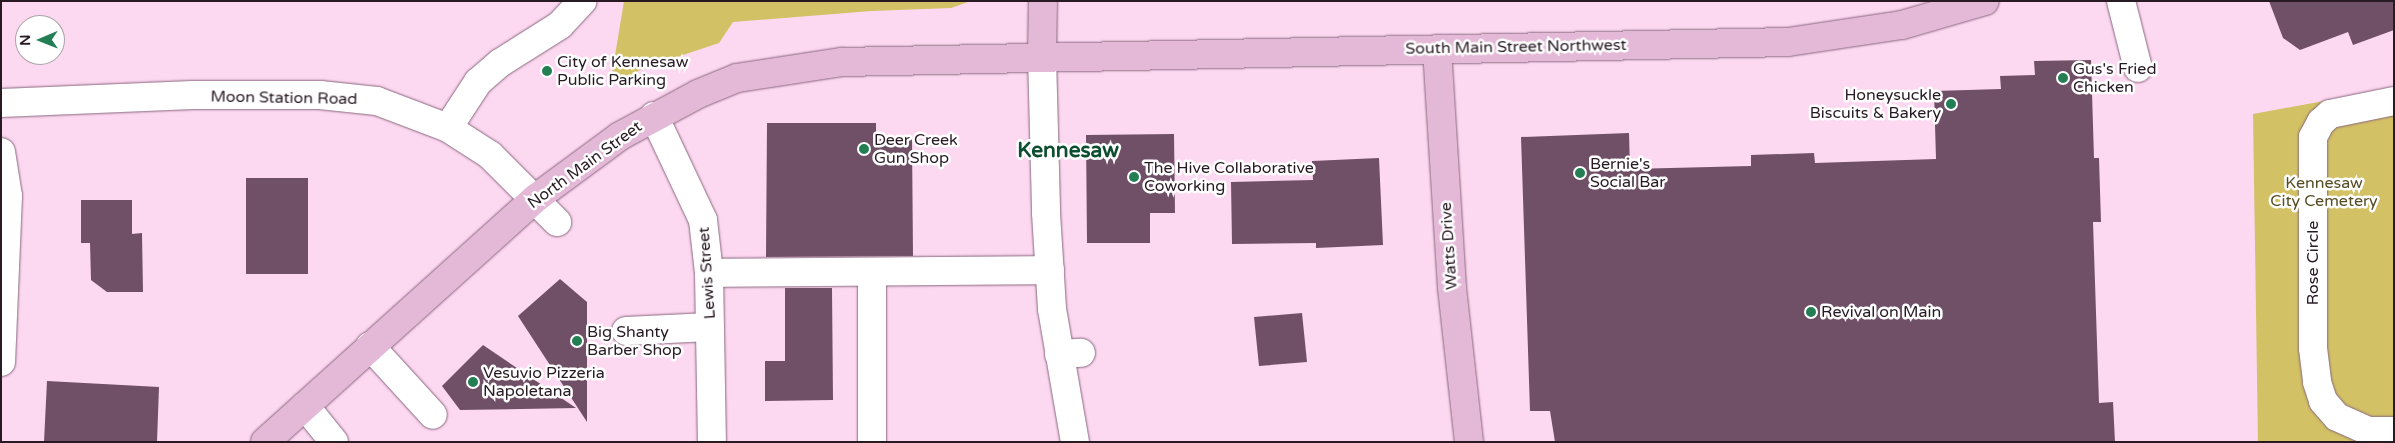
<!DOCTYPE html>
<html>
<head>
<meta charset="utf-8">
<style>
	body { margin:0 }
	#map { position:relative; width:2395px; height:443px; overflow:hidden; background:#fdd8f1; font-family:"Varela Round",sans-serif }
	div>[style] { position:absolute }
	.green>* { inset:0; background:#d3c165 }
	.building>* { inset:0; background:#6f5066 }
	.roads { filter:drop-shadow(0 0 1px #88687e) drop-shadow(0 0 1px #88687e) }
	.minor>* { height:28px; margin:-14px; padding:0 14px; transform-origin:14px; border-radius:14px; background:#fff }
	.major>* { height:28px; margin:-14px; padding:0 14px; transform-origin:14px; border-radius:14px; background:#e4b8d7 }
	.dots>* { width:14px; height:14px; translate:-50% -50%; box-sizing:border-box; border:2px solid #fff; border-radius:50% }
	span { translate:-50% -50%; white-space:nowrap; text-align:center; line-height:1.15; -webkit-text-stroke:5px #fff; paint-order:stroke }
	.street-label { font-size:16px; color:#271a23 }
	.poi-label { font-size:16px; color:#271a23 }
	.left { translate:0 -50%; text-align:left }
	.right { translate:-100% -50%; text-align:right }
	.park-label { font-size:16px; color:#564d24 }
	.district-label { font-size:21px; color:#0d4d30; font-weight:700 }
	.frame { position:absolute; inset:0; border:2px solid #271a23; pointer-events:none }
	.north { position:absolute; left:15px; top:15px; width:50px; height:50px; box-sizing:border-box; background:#fff; border:1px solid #a9a3a7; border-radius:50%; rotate:269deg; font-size:14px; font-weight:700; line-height:20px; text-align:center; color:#271a23 }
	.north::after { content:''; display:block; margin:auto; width:18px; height:22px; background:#247e53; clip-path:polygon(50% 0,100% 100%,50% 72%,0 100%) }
</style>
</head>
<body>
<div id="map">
	<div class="green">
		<i style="clip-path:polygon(624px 1px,971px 1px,951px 8px,871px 11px,733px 22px,719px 43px,644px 68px,610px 86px)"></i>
		<i style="clip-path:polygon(2394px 88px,2394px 442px,2258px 442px,2253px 114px)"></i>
	</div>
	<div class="building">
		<i style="clip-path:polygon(2269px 1px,2394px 1px,2394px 30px,2353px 45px,2348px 32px,2300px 50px,2283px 38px)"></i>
		<i style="clip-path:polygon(2091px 60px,2094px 158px,2099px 158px,2101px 222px,2093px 222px,2099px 403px,2113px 402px,2115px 442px,1555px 442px,1550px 411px,1530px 411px,1521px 137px,1629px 133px,1630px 169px,1751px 166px,1751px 155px,1814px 153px,1815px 163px,1936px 159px,1934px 91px,2001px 89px,2000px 76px,2035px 75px,2034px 61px)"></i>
		<i style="clip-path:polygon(767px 123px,876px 123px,876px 139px,912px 138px,913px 256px,766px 257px)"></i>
		<i style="clip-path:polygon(1174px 134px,1175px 213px,1150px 213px,1150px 243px,1087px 243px,1086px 135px)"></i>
		<i style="clip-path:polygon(1379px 158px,1383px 245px,1316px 248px,1316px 243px,1232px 244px,1231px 182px,1313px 180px,1312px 161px)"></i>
		<i style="clip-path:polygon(246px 178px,308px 178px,308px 274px,246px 274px)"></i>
		<i style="clip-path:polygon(81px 200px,132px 200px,132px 234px,142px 233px,143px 292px,107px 292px,91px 280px,90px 243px,81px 243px)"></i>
		<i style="clip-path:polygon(560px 279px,587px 302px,587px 422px,518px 316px)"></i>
		<i style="clip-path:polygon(785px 288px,832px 288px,833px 400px,765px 401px,765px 361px,785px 361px)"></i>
		<i style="clip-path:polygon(1302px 313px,1307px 362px,1259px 366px,1254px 317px)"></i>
		<i style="clip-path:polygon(483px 345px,576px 408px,460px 410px,442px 386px)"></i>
		<i style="clip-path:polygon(47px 381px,159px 387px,157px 442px,44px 442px)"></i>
	</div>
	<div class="roads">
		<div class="minor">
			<i style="left:2121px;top:1px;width:69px;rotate:75.8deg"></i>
			<i style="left:1042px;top:56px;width:157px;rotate:88.5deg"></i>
			<i style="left:1046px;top:213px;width:96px;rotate:86.4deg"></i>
			<i style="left:1052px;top:309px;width:135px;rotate:80.2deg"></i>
			<i style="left:2394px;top:101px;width:65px;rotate:168.5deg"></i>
			<i style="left:2330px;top:114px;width:12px;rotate:138deg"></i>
			<i style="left:2321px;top:122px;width:17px;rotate:118deg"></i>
			<i style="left:2313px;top:137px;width:211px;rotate:90deg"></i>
			<i style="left:2313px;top:348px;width:34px;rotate:83deg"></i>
			<i style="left:2317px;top:382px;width:20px;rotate:72deg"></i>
			<i style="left:2323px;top:401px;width:21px;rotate:49deg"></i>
			<i style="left:2337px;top:417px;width:35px;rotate:24deg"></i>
			<i style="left:2369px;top:431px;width:25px"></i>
			<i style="left:1px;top:103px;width:192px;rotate:-2.4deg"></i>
			<i style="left:193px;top:95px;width:127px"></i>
			<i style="left:320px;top:95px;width:57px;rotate:6deg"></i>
			<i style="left:377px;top:101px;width:76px;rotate:20.8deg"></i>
			<i style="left:448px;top:128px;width:50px;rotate:32.7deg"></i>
			<i style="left:490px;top:155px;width:95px;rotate:45deg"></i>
			<i style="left:654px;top:116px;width:115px;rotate:64.8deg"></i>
			<i style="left:703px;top:220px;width:53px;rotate:83.5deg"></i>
			<i style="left:709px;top:273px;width:169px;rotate:89deg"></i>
			<i style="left:448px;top:128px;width:55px;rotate:-56.9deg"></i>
			<i style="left:478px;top:82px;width:29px;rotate:-41deg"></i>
			<i style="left:500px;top:63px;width:71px;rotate:-32.3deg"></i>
			<i style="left:560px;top:25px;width:33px;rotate:-47deg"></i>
			<i style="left:1px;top:152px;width:45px;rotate:81deg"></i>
			<i style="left:8px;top:196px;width:166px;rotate:92.4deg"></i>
			<i style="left:709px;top:273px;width:341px;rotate:-0.5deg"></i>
			<i style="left:872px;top:274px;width:168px;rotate:90deg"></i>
			<i style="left:626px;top:331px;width:84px;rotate:-2.7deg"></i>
			<i style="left:370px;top:346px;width:93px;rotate:47.6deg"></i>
			<i style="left:1059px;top:354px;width:22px;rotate:-3deg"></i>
			<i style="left:305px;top:406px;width:46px;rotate:51.1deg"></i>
		</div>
		<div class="major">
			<i style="left:1437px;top:49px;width:239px;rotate:86.4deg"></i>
			<i style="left:1452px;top:288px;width:155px;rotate:83.7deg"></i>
			<i style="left:1042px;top:56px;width:55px;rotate:-89deg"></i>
			<i style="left:265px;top:442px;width:365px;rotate:-42deg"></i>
			<i style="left:536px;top:198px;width:104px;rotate:-36.4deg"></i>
			<i style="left:620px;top:136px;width:89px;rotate:-28.3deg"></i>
			<i style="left:698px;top:94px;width:42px;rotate:-22.3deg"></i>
			<i style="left:737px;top:78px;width:106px;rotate:-8.7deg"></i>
			<i style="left:842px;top:62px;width:946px;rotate:-1.21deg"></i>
			<i style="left:1788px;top:42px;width:115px;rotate:-8.5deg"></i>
			<i style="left:1902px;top:25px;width:86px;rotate:-16.1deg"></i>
		</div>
	</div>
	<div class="dots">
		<i style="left:547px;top:71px;background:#247e53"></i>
		<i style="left:2063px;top:78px;background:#247e53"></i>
		<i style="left:1951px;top:104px;background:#247e53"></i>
		<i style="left:864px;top:149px;background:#247e53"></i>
		<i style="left:1580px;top:173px;background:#247e53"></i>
		<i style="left:1134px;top:177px;background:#247e53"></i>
		<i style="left:1811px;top:312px;background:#247e53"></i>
		<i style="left:577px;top:341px;background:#247e53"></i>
		<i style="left:473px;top:382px;background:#247e53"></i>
	</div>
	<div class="street-label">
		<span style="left:1516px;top:47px;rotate:-1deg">South Main Street Northwest</span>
		<span style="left:284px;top:98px;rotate:1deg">Moon Station Road</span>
		<span style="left:585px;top:165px;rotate:-36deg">North Main Street</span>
		<span style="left:1449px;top:246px;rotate:-94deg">Watts Drive</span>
		<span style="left:2313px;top:263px;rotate:-90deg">Rose Circle</span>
		<span style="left:707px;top:273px;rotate:-94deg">Lewis Street</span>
	</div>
	<div class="poi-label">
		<span class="left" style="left:557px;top:71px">City of Kennesaw<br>Public Parking</span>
		<span class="left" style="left:2073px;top:78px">Gus's Fried<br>Chicken</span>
		<span class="right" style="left:1941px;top:104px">Honeysuckle<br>Biscuits &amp; Bakery</span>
		<span class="left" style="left:874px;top:149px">Deer Creek<br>Gun Shop</span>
		<span class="left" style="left:1590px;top:173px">Bernie's<br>Social Bar</span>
		<span class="left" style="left:1144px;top:177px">The Hive Collaborative<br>Coworking</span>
		<span class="left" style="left:1821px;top:312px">Revival on Main</span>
		<span class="left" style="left:587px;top:341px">Big Shanty<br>Barber Shop</span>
		<span class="left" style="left:483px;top:382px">Vesuvio Pizzeria<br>Napoletana</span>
	</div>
	<div class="park-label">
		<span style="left:2324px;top:192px">Kennesaw<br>City Cemetery</span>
	</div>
	<div class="district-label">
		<span style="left:1068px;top:151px">Kennesaw</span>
	</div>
	<div class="frame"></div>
	<div class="north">N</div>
</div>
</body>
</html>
